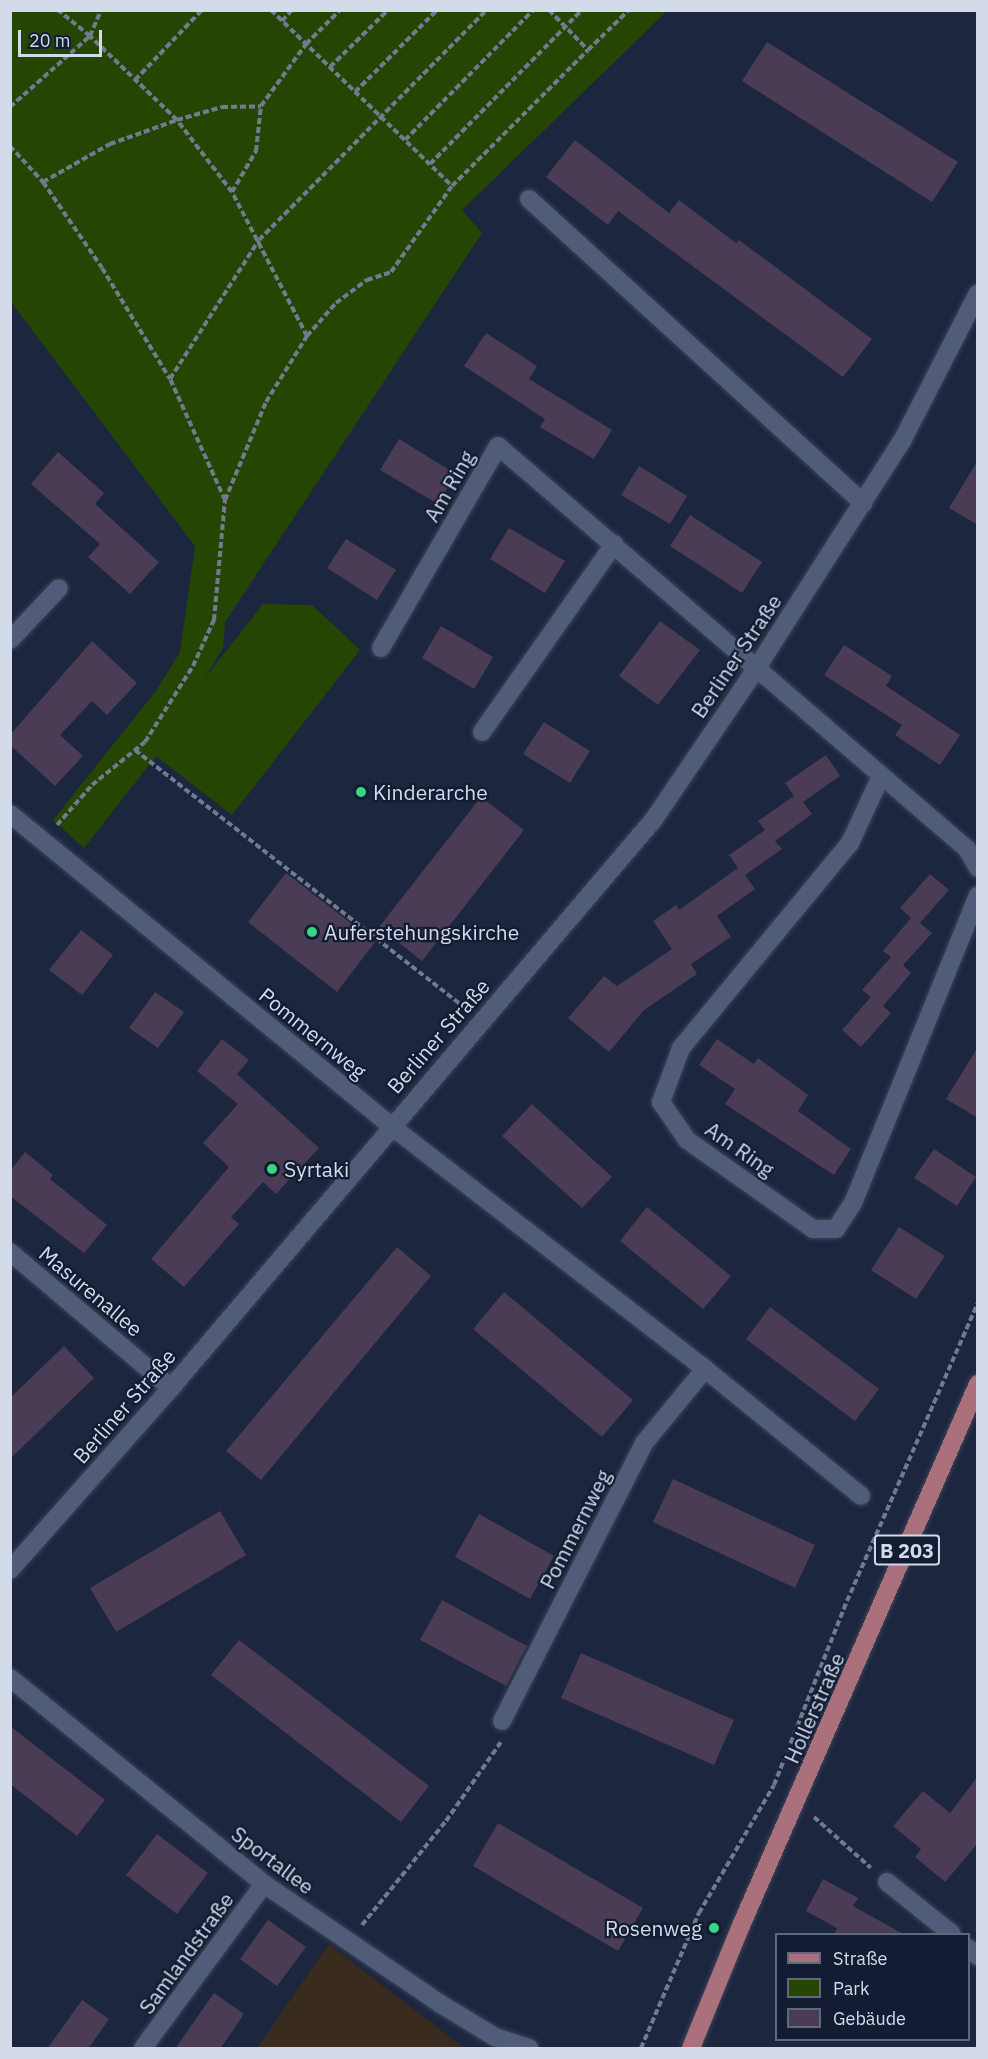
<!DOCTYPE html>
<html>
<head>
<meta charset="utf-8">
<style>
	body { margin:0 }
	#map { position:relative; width:988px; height:2059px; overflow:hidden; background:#1c263e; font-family:"IBM Plex Sans",sans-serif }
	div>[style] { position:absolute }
	.commercial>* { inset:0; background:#392b1e }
	.green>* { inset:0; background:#254602 }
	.building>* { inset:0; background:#4b3c55 }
	.path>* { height:4px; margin-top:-2px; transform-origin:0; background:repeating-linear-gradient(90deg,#727a8f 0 6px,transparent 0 9px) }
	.roads { filter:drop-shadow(0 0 2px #3b4357) drop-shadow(0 0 2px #3b4357) }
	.minor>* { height:18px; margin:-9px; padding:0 9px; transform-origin:9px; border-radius:9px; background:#515d78 }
	.major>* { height:18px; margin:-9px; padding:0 9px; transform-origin:9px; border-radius:9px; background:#aa707b }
	.dots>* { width:16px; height:16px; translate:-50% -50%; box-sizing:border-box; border:3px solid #131c33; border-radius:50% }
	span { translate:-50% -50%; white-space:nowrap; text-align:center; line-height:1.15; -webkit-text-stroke:4.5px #131c33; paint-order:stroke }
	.shield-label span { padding:2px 4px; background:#131c33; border:2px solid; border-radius:4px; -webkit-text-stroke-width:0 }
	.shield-label { font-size:20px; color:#d3daea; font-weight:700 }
	.street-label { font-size:21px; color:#d3daea }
	.poi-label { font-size:21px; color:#d3daea }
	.left { translate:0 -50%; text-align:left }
	.right { translate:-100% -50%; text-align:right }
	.frame { position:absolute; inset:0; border:12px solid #d3daea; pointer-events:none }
	.legend { position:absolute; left:775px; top:1933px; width:195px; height:108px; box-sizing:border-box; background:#131c33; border:2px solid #60687c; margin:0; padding:8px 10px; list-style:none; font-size:18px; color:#d3daea }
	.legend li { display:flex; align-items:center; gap:12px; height:30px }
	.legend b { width:30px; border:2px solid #60687c }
	.scale { position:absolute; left:18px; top:30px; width:84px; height:27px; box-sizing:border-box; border:3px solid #d3daea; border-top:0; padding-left:8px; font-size:18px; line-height:21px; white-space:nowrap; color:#d3daea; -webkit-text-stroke:4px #131c33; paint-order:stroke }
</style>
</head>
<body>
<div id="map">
	<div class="commercial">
		<i style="clip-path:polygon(329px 1944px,464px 2048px,257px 2048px)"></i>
	</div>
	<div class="green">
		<i style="clip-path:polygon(11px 10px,667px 11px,462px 210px,482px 233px,225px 622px,223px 648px,204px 679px,263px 604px,312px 605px,360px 650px,232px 815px,156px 756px,84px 848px,53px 820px,156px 691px,180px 652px,195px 546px,11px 302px)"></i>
	</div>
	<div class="building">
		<i style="clip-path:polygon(767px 42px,958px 162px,932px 202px,742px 81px)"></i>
		<i style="clip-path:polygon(575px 140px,669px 213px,679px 200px,736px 243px,739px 240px,872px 339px,843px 377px,618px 211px,608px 225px,546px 177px)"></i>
		<i style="clip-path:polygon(486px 333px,537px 366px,529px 379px,612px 430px,594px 459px,540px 427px,545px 419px,464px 366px)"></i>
		<i style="clip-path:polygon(399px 439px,456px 474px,438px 504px,380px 470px)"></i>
		<i style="clip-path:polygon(58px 452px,104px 493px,95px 504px,159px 562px,130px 594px,88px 557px,100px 544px,31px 484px)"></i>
		<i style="clip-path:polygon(978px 460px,978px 525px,949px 508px)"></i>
		<i style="clip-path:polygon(639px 466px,687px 496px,670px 524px,621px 495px)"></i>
		<i style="clip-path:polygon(690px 515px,762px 562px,742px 593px,670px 546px)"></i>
		<i style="clip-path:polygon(509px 528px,565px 561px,545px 593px,490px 559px)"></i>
		<i style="clip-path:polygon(346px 539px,396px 570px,377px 600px,327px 568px)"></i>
		<i style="clip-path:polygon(660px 621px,700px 650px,658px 705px,619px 676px)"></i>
		<i style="clip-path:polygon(441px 626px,493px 657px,474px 689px,422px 658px)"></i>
		<i style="clip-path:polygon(92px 641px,137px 683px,107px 715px,92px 701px,60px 735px,83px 756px,55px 786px,10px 745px,10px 735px)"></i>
		<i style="clip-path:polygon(844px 645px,892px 676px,886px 686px,960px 735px,940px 765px,895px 735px,902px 725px,824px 675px)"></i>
		<i style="clip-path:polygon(544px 722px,590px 751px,570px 783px,523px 754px)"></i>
		<i style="clip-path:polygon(826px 755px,840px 776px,803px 802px,812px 814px,775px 841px,782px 849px,745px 875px,755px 889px,717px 916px,731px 937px,691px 964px,697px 974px,644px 1010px,609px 1052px,568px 1018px,604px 976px,617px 986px,672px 949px,653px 921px,676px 905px,679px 910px,738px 868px,729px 855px,765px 830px,758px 821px,794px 796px,785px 783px)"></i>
		<i style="clip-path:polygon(481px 797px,524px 830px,422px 961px,379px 927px)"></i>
		<i style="clip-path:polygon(286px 873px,375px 942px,337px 992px,248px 922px)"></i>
		<i style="clip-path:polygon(930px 874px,949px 890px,920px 923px,932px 933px,903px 965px,911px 973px,883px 1006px,891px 1013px,861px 1047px,842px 1030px,871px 997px,862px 990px,891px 957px,883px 951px,911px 918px,900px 908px)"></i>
		<i style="clip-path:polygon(81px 930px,113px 955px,82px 995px,49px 970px)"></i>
		<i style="clip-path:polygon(155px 992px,184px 1012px,158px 1048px,129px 1028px)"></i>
		<i style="clip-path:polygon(222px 1039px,249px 1060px,237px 1074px,319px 1148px,276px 1194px,263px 1182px,231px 1217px,239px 1224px,184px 1287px,151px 1259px,229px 1167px,203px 1143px,238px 1104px,197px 1071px)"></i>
		<i style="clip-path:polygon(717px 1039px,754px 1064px,758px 1058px,808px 1095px,798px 1111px,851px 1149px,834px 1175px,725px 1104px,735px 1089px,699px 1065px)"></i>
		<i style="clip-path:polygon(978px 1047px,978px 1118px,946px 1099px)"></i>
		<i style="clip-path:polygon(532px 1104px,612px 1177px,582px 1208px,502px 1136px)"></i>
		<i style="clip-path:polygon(934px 1149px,976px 1177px,957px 1206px,914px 1178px)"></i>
		<i style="clip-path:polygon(25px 1152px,53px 1175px,50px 1179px,107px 1225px,84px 1253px,10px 1196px,10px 1171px)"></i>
		<i style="clip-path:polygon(647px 1207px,731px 1276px,703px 1309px,620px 1241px)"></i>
		<i style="clip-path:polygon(899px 1227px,945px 1256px,916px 1299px,871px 1270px)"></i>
		<i style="clip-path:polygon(397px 1247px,431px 1276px,261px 1480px,226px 1451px)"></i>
		<i style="clip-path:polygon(504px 1292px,633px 1400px,602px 1437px,473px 1329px)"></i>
		<i style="clip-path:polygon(770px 1307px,879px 1389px,855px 1421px,746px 1339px)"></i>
		<i style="clip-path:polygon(64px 1346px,94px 1378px,10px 1459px,10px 1398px)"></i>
		<i style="clip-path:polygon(673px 1479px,815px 1545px,795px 1588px,653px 1522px)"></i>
		<i style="clip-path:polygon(220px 1511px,246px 1555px,116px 1632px,90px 1588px)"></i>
		<i style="clip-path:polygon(479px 1514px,554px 1556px,530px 1599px,455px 1557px)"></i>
		<i style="clip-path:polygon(442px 1600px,527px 1646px,506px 1686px,420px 1640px)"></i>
		<i style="clip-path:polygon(239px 1640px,429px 1786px,401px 1822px,211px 1675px)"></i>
		<i style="clip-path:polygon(581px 1653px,734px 1720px,714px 1765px,561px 1698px)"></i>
		<i style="clip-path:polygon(10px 1726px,105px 1800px,77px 1836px,10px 1784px)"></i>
		<i style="clip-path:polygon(978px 1776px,978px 1843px,945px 1882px,915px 1857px,921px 1849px,893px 1826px,923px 1791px,950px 1813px)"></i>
		<i style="clip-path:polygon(498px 1823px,643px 1908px,618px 1951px,473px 1866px)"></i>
		<i style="clip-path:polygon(157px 1834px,208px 1873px,177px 1914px,126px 1875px)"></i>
		<i style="clip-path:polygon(823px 1879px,858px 1898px,853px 1906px,905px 1935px,834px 1935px,837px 1928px,806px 1911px)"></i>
		<i style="clip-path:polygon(268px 1920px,306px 1947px,277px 1986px,240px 1959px)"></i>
		<i style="clip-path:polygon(214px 1993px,244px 2014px,220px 2049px,175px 2049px)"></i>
		<i style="clip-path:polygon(82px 2000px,109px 2019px,88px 2049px,47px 2049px)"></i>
	</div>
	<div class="path">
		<i style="left:271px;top:10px;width:252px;rotate:44.2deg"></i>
		<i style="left:452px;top:186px;width:192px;rotate:-45deg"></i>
		<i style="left:549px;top:10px;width:56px;rotate:45.7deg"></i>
		<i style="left:588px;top:50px;width:57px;rotate:-44.3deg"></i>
		<i style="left:282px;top:21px;width:15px;rotate:-48deg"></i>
		<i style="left:330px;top:67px;width:81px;rotate:-44.5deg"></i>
		<i style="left:135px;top:80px;width:97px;rotate:-46.3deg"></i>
		<i style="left:355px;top:92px;width:116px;rotate:-45deg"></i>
		<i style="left:10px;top:107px;width:107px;rotate:-41.6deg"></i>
		<i style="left:90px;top:36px;width:28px;rotate:-67deg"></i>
		<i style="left:405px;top:140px;width:182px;rotate:-45.4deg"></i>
		<i style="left:10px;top:146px;width:49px;rotate:47.5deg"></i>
		<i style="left:43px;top:182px;width:77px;rotate:-29.6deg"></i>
		<i style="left:110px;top:144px;width:71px;rotate:-19.7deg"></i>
		<i style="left:177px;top:120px;width:121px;rotate:-136deg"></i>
		<i style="left:90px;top:36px;width:41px;rotate:-140.9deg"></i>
		<i style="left:430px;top:164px;width:216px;rotate:-45.4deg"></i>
		<i style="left:43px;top:182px;width:104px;rotate:55.5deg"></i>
		<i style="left:102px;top:268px;width:130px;rotate:58.5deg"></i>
		<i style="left:232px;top:192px;width:91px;rotate:-127.4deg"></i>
		<i style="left:177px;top:120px;width:47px;rotate:-16.1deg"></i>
		<i style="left:222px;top:107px;width:39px;rotate:-1deg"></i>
		<i style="left:307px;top:336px;width:44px;rotate:-48.7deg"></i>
		<i style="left:336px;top:303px;width:39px;rotate:-37deg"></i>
		<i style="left:367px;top:280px;width:25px;rotate:-18deg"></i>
		<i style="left:391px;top:272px;width:105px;rotate:-54.7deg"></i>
		<i style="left:225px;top:500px;width:106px;rotate:-67.3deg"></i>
		<i style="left:266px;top:402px;width:78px;rotate:-58.2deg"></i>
		<i style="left:307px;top:336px;width:162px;rotate:-117.5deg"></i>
		<i style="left:232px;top:192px;width:48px;rotate:-59.7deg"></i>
		<i style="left:256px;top:151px;width:45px;rotate:-83.7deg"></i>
		<i style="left:261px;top:106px;width:77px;rotate:-54deg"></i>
		<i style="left:306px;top:44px;width:48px;rotate:-45deg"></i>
		<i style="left:135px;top:750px;width:417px;rotate:38deg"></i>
		<i style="left:57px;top:825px;width:53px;rotate:-48.8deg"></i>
		<i style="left:92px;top:785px;width:68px;rotate:-39.1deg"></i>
		<i style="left:145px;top:742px;width:90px;rotate:-57.7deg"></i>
		<i style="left:193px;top:666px;width:51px;rotate:-65.5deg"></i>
		<i style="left:214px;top:620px;width:121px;rotate:-84.8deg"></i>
		<i style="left:225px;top:500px;width:133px;rotate:-114.4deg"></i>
		<i style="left:170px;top:379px;width:165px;rotate:-57.4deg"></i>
		<i style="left:259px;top:240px;width:324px;rotate:-45.3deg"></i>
		<i style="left:814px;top:1817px;width:76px;rotate:41.8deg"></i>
		<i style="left:362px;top:1925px;width:134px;rotate:-51.1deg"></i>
		<i style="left:446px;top:1821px;width:96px;rotate:-55.2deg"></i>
		<i style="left:641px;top:2048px;width:147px;rotate:-66.8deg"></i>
		<i style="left:699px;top:1913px;width:148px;rotate:-59.6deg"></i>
		<i style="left:774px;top:1785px;width:198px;rotate:-68.4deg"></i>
		<i style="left:847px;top:1601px;width:326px;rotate:-66.3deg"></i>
	</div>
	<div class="roads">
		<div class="minor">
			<i style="left:529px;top:199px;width:452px;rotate:42.3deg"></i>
			<i style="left:10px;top:640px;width:71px;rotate:-46.7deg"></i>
			<i style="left:381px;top:648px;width:233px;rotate:-59.9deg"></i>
			<i style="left:498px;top:446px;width:618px;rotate:40.67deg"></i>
			<i style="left:967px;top:849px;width:22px;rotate:60deg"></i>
			<i style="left:482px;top:732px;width:230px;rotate:-54.9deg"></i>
			<i style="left:881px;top:776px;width:74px;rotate:114.8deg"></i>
			<i style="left:850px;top:843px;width:266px;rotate:129.5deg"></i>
			<i style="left:681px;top:1048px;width:58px;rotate:110.3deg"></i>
			<i style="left:661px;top:1102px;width:46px;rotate:55.6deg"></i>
			<i style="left:687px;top:1140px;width:154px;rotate:35.2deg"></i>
			<i style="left:813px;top:1229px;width:23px"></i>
			<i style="left:836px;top:1229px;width:31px;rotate:-57deg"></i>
			<i style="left:853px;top:1203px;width:332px;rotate:-67.9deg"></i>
			<i style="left:10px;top:814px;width:492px;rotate:39.3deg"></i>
			<i style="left:391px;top:1126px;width:397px;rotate:37.7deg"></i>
			<i style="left:705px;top:1369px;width:201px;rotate:39.1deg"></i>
			<i style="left:10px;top:1252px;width:211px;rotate:40.2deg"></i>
			<i style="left:10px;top:1570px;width:243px;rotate:-48.5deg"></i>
			<i style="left:171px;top:1388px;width:746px;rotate:-49.67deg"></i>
			<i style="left:654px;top:819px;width:181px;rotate:-55.8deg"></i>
			<i style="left:756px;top:669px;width:271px;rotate:-57.4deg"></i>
			<i style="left:902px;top:441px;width:166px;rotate:-62.8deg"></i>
			<i style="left:10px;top:1678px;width:327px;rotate:39deg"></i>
			<i style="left:264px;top:1884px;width:212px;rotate:34.2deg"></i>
			<i style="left:439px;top:2003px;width:66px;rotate:31.3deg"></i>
			<i style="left:495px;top:2037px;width:36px;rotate:18deg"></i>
			<i style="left:502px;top:1721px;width:314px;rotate:-62.9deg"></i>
			<i style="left:645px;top:1442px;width:94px;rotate:-50.6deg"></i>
			<i style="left:887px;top:1882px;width:83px;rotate:38.7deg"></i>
			<i style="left:968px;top:1948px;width:13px;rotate:39deg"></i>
			<i style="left:143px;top:2048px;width:204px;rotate:-53.6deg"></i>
		</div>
		<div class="major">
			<i style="left:691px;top:2048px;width:130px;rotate:-67.8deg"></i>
			<i style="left:740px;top:1928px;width:594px;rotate:-66.37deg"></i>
		</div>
	</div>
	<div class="dots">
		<i style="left:361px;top:792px;background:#34d881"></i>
		<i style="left:312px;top:932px;background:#34d881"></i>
		<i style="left:272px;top:1169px;background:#34d881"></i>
		<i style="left:714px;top:1928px;background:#34d881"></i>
	</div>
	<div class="shield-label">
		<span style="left:907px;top:1550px">B 203</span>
	</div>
	<div class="street-label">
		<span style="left:449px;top:486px;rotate:-60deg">Am Ring</span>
		<span style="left:736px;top:656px;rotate:-56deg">Berliner Straße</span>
		<span style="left:313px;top:1033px;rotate:39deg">Pommernweg</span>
		<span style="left:438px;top:1036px;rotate:-49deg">Berliner Straße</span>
		<span style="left:740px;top:1149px;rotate:35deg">Am Ring</span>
		<span style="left:91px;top:1291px;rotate:40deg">Masurenallee</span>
		<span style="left:124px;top:1406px;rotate:-49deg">Berliner Straße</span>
		<span style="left:575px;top:1529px;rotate:-63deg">Pommernweg</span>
		<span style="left:814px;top:1708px;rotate:-66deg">Hollerstraße</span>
		<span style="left:273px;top:1860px;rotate:37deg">Sportallee</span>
		<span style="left:186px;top:1953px;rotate:-54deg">Samlandstraße</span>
	</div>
	<div class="poi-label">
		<span class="left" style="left:373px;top:792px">Kinderarche</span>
		<span class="left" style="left:324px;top:932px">Auferstehungskirche</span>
		<span class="left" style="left:284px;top:1169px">Syrtaki</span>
		<span class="right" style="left:702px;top:1928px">Rosenweg</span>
	</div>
	<div class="frame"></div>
	<ul class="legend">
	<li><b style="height:8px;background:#aa707b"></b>Straße</li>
	<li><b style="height:16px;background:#254602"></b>Park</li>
	<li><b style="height:16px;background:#4b3c55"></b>Gebäude</li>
	</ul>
	<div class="scale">20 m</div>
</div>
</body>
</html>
